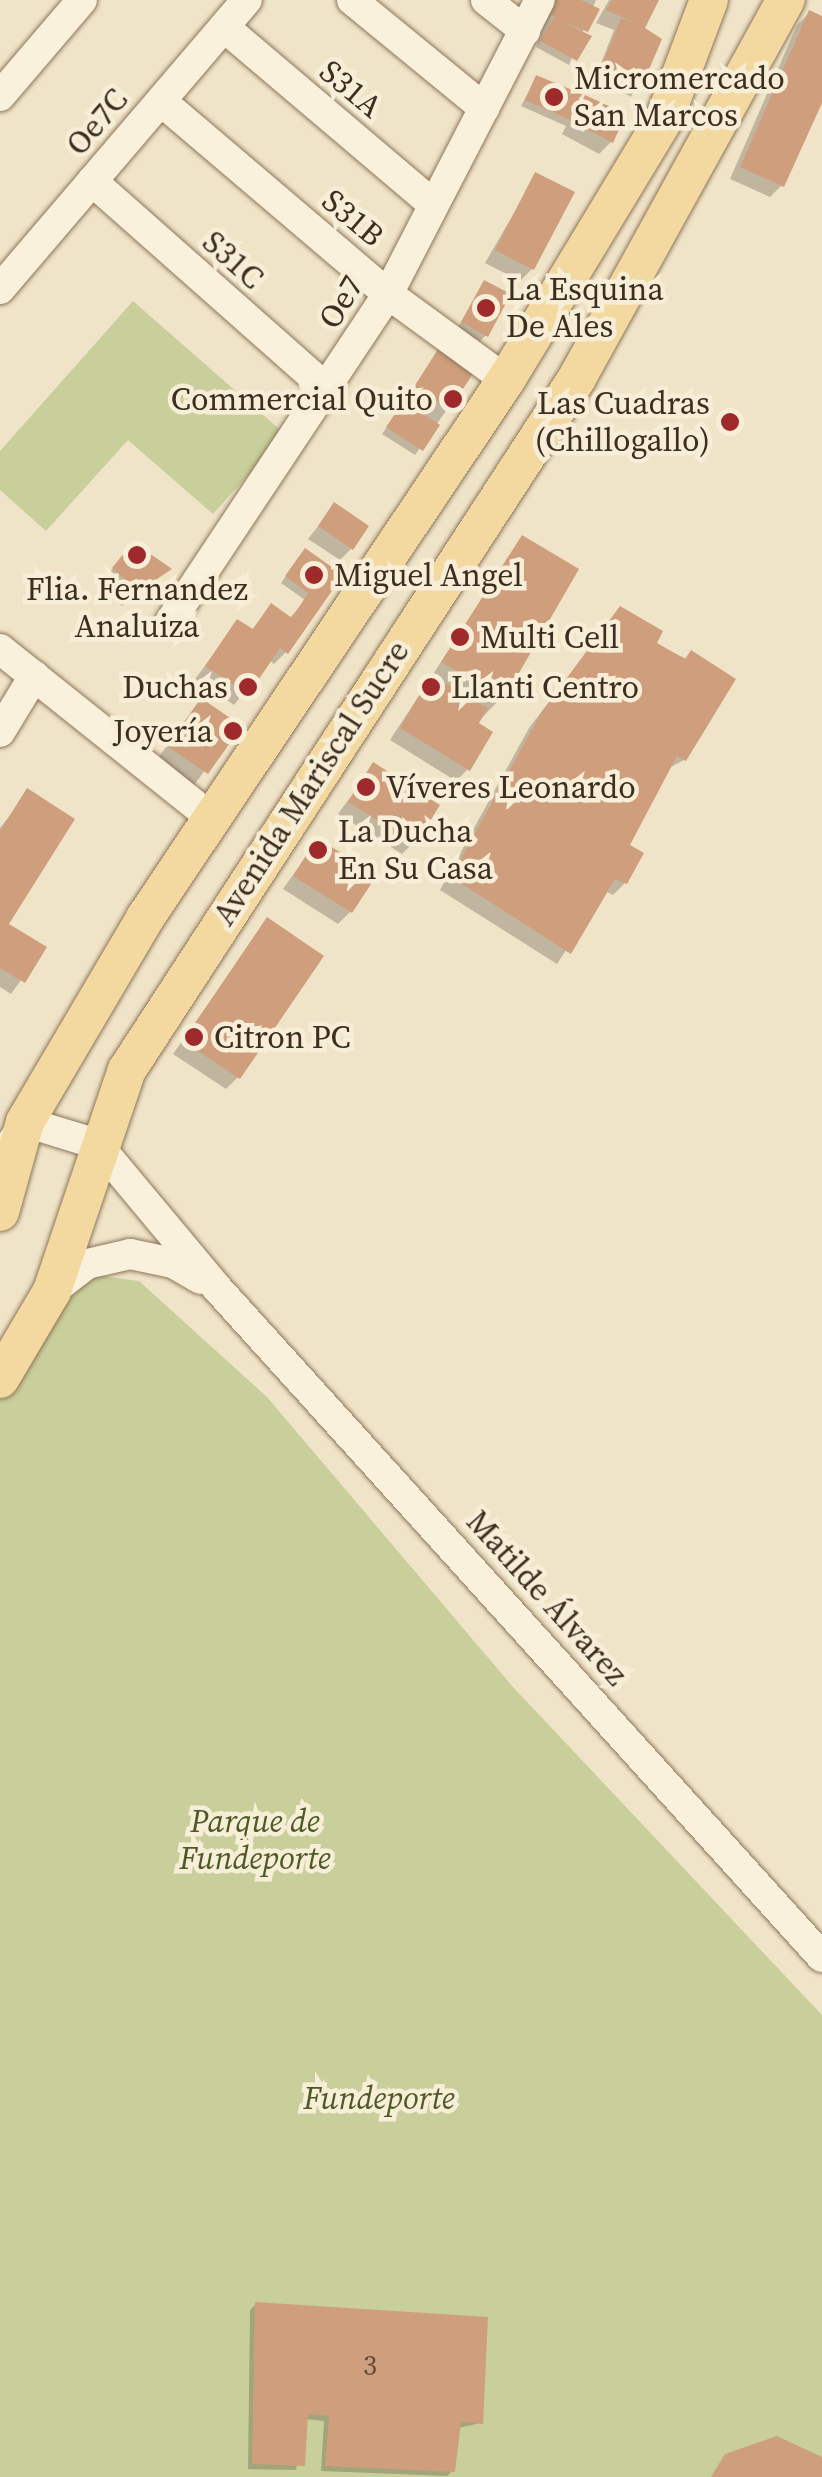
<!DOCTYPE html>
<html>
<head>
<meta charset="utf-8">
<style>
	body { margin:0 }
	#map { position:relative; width:822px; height:2477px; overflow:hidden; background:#f0e4c8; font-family:"Source Serif 4",serif }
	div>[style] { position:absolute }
	.green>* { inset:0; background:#c9cf9b }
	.shadow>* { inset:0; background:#0003 }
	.building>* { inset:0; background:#cf9f7d }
	.roads { filter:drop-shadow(0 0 2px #8d765c) drop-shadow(0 0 2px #8d765c) }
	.minor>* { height:30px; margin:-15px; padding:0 15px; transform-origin:15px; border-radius:15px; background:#faf1dc }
	.major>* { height:38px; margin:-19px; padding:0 19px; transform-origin:19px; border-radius:19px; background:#f3d9a0 }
	.dots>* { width:28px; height:28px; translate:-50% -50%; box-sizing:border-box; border:5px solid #f7eed8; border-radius:50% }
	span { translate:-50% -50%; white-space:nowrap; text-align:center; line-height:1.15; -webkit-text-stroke:9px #f7eed8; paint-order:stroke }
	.number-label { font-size:28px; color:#624a37 }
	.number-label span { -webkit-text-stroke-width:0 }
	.poi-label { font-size:32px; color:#3d2e20 }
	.left { translate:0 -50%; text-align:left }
	.right { translate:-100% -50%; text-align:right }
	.street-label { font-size:32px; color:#3d2e20 }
	.park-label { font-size:32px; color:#4d5a26; font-style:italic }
</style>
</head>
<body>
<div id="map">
	<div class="green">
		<i style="clip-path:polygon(133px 301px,285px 434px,213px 514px,128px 440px,46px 531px,0 490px,0 451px)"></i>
		<i style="clip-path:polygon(87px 1274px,139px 1281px,267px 1397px,513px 1687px,822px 2015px,822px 2477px,0 2477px,0 1351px)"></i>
	</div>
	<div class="shadow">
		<i style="clip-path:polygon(554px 0,596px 0,569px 65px,536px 47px)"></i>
		<i style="clip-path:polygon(609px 0,656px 0,639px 30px,658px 40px,631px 97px,596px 76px,614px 30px,596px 23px)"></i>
		<i style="clip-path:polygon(809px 13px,822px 18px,822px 97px,782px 185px,770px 197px,730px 179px,797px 25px)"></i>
		<i style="clip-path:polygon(536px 78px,572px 111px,586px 98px,611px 142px,599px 154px,562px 134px,566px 126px,521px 106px)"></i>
		<i style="clip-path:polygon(536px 175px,532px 269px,520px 281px,485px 263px)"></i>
		<i style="clip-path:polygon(484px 283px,486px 335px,480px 341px,457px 329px)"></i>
		<i style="clip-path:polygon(438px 352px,448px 408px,415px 455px,382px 434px)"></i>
		<i style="clip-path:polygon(334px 506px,352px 548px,340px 560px,308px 539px)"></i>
		<i style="clip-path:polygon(522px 538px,502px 697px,476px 724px,468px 769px,456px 781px,390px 740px)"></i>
		<i style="clip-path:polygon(134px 545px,168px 570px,122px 606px,97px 586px)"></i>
		<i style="clip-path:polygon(299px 557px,340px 575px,286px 652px,274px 664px,269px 660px,234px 705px,195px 679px,238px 622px,251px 631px,271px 606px,289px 619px,305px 600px,281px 583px)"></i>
		<i style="clip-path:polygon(620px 609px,654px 644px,732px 680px,684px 760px,667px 769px,627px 846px,625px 883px,613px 895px,605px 891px,557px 964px,440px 890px,529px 728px)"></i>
		<i style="clip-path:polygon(201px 701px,238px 727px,194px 785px,157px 759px)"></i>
		<i style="clip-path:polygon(373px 766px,414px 842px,402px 854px,338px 814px)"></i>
		<i style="clip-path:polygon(28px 792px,6px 924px,44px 948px,11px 994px,0 987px,0 828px)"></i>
		<i style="clip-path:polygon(317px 841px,350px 912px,338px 924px,283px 889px)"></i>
		<i style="clip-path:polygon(267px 920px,238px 1077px,226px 1089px,173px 1054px)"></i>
		<i style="clip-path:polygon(256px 2304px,481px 2423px,458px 2428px,453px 2470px,447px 2476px,321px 2471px,324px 2421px,305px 2419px,296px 2470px,248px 2469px,250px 2310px)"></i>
	</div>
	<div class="building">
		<i style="clip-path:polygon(555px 0,581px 0,600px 9px,588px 32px,563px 22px,592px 36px,577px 61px,540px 41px,555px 16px,548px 13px)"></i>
		<i style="clip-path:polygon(612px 0,659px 0,645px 28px,662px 39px,639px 93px,600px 70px,621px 18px,635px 23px,606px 10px)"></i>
		<i style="clip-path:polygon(809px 10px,822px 16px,822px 103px,784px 187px,740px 167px)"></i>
		<i style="clip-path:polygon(536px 75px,582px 94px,571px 120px,525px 100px)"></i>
		<i style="clip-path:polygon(585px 95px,626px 114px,613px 143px,572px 121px)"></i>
		<i style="clip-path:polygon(535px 172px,575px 192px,534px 270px,495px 250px)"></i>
		<i style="clip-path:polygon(484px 280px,511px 294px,488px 337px,461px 322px)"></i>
		<i style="clip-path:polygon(438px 349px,474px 372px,450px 409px,414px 387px)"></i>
		<i style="clip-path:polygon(404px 401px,440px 425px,423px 451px,386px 427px)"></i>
		<i style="clip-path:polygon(334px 502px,369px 526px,353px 550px,318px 526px)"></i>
		<i style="clip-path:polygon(522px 535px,579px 569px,504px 699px,441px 662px)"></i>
		<i style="clip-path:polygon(133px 542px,172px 569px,139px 591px,112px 568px)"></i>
		<i style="clip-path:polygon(305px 548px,343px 575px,288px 654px,280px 648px,248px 695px,205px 666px,237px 619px,253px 629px,271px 603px,292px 618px,308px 593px,285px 576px)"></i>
		<i style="clip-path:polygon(620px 606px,663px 631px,657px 643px,685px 659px,691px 650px,736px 679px,686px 761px,677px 756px,630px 845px,644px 853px,627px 884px,615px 879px,571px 954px,451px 877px,541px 713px)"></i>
		<i style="clip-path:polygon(431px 675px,488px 708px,479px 723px,493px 732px,470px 771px,400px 728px)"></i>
		<i style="clip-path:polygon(201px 698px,242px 726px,208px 774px,167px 746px)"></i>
		<i style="clip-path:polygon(373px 762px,440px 805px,416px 844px,348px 802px)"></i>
		<i style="clip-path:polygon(27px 788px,75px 819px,9px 924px,47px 947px,25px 983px,0 968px,0 831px)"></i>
		<i style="clip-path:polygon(317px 838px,377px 875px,352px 913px,293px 876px)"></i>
		<i style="clip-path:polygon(267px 917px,324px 956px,240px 1079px,183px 1041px)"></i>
		<i style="clip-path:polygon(255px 2302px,488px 2317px,483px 2424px,461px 2422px,455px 2472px,325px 2466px,329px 2416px,308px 2414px,305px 2466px,252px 2464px)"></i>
		<i style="clip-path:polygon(777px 2436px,822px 2457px,822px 2477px,711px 2477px,725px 2454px)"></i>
	</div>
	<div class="roads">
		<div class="minor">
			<i style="left:352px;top:0;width:171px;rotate:39.3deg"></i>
			<i style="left:486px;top:0;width:50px;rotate:38.5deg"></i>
			<i style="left:224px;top:27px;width:274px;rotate:40.3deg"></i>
			<i style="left:0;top:96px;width:126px;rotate:-49.5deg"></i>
			<i style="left:161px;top:101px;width:298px;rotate:40.4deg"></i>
			<i style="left:388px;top:294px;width:146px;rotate:36.1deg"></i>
			<i style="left:92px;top:181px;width:315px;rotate:41.5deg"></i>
			<i style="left:0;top:289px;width:380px;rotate:-49.5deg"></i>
			<i style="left:170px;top:622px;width:394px;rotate:-56.4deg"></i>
			<i style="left:388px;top:294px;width:331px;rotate:-62.7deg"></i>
			<i style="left:0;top:649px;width:268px;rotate:38.6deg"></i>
			<i style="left:0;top:732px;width:66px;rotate:-58.7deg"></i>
			<i style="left:13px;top:1141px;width:22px;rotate:-58deg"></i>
			<i style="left:25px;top:1122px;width:75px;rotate:17deg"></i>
			<i style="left:97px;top:1144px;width:187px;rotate:50.2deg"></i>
			<i style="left:217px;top:1288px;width:902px;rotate:47.88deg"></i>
			<i style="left:52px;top:1291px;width:44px;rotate:-37.6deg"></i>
			<i style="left:87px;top:1264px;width:44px;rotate:-13.1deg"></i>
			<i style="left:130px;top:1254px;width:44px;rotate:11.8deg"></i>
			<i style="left:173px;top:1263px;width:32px;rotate:30deg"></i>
		</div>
		<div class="major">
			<i style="left:0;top:1212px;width:93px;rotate:-74.5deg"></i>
			<i style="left:25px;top:1122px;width:237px;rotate:-59.5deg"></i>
			<i style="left:145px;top:918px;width:648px;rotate:-56.14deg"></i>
			<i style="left:506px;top:380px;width:307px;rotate:-58.8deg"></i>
			<i style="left:665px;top:117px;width:125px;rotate:-69.4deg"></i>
			<i style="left:0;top:1379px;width:102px;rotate:-59.4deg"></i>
			<i style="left:52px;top:1291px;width:233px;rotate:-71.3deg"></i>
			<i style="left:127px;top:1070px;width:825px;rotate:-56.96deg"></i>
			<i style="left:577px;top:378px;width:432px;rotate:-61.1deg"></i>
		</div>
	</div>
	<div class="dots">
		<i style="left:554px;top:97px;background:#9e2a2b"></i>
		<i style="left:486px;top:308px;background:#9e2a2b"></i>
		<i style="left:453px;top:399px;background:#9e2a2b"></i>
		<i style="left:730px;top:422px;background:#9e2a2b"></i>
		<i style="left:137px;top:555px;background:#9e2a2b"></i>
		<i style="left:314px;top:575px;background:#9e2a2b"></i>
		<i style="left:460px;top:637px;background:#9e2a2b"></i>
		<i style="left:248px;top:687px;background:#9e2a2b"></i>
		<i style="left:431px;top:687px;background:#9e2a2b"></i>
		<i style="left:233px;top:731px;background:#9e2a2b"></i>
		<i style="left:366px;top:787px;background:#9e2a2b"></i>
		<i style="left:318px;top:850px;background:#9e2a2b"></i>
		<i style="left:194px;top:1037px;background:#9e2a2b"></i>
	</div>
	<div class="number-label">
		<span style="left:370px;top:2365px">3</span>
	</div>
	<div class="poi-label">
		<span class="left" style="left:574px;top:97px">Micromercado<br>San Marcos</span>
		<span class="left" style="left:506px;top:308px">La Esquina<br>De Ales</span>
		<span class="right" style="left:433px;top:399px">Commercial Quito</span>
		<span class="right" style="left:710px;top:422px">Las Cuadras<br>(Chillogallo)</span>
		<span class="left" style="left:334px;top:575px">Miguel Angel</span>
		<span style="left:137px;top:608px">Flia. Fernandez<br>Analuiza</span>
		<span class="left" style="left:480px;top:637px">Multi Cell</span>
		<span class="right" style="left:228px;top:687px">Duchas</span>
		<span class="left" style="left:451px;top:687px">Llanti Centro</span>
		<span class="right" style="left:213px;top:731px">Joyería</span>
		<span class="left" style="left:386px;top:787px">Víveres Leonardo</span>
		<span class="left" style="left:338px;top:850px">La Ducha<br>En Su Casa</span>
		<span class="left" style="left:214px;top:1037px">Citron PC</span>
	</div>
	<div class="street-label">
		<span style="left:351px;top:89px;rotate:40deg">S31A</span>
		<span style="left:97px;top:122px;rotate:-50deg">Oe7C</span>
		<span style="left:353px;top:218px;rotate:40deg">S31B</span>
		<span style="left:233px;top:260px;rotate:42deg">S31C</span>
		<span style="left:341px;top:302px;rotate:-59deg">Oe7</span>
		<span style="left:311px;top:783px;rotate:-57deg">Avenida Mariscal Sucre</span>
		<span style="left:547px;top:1598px;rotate:48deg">Matilde Álvarez</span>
	</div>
	<div class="park-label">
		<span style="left:255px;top:1840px">Parque de<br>Fundeporte</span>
		<span style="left:379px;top:2098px">Fundeporte</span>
	</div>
</div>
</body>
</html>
